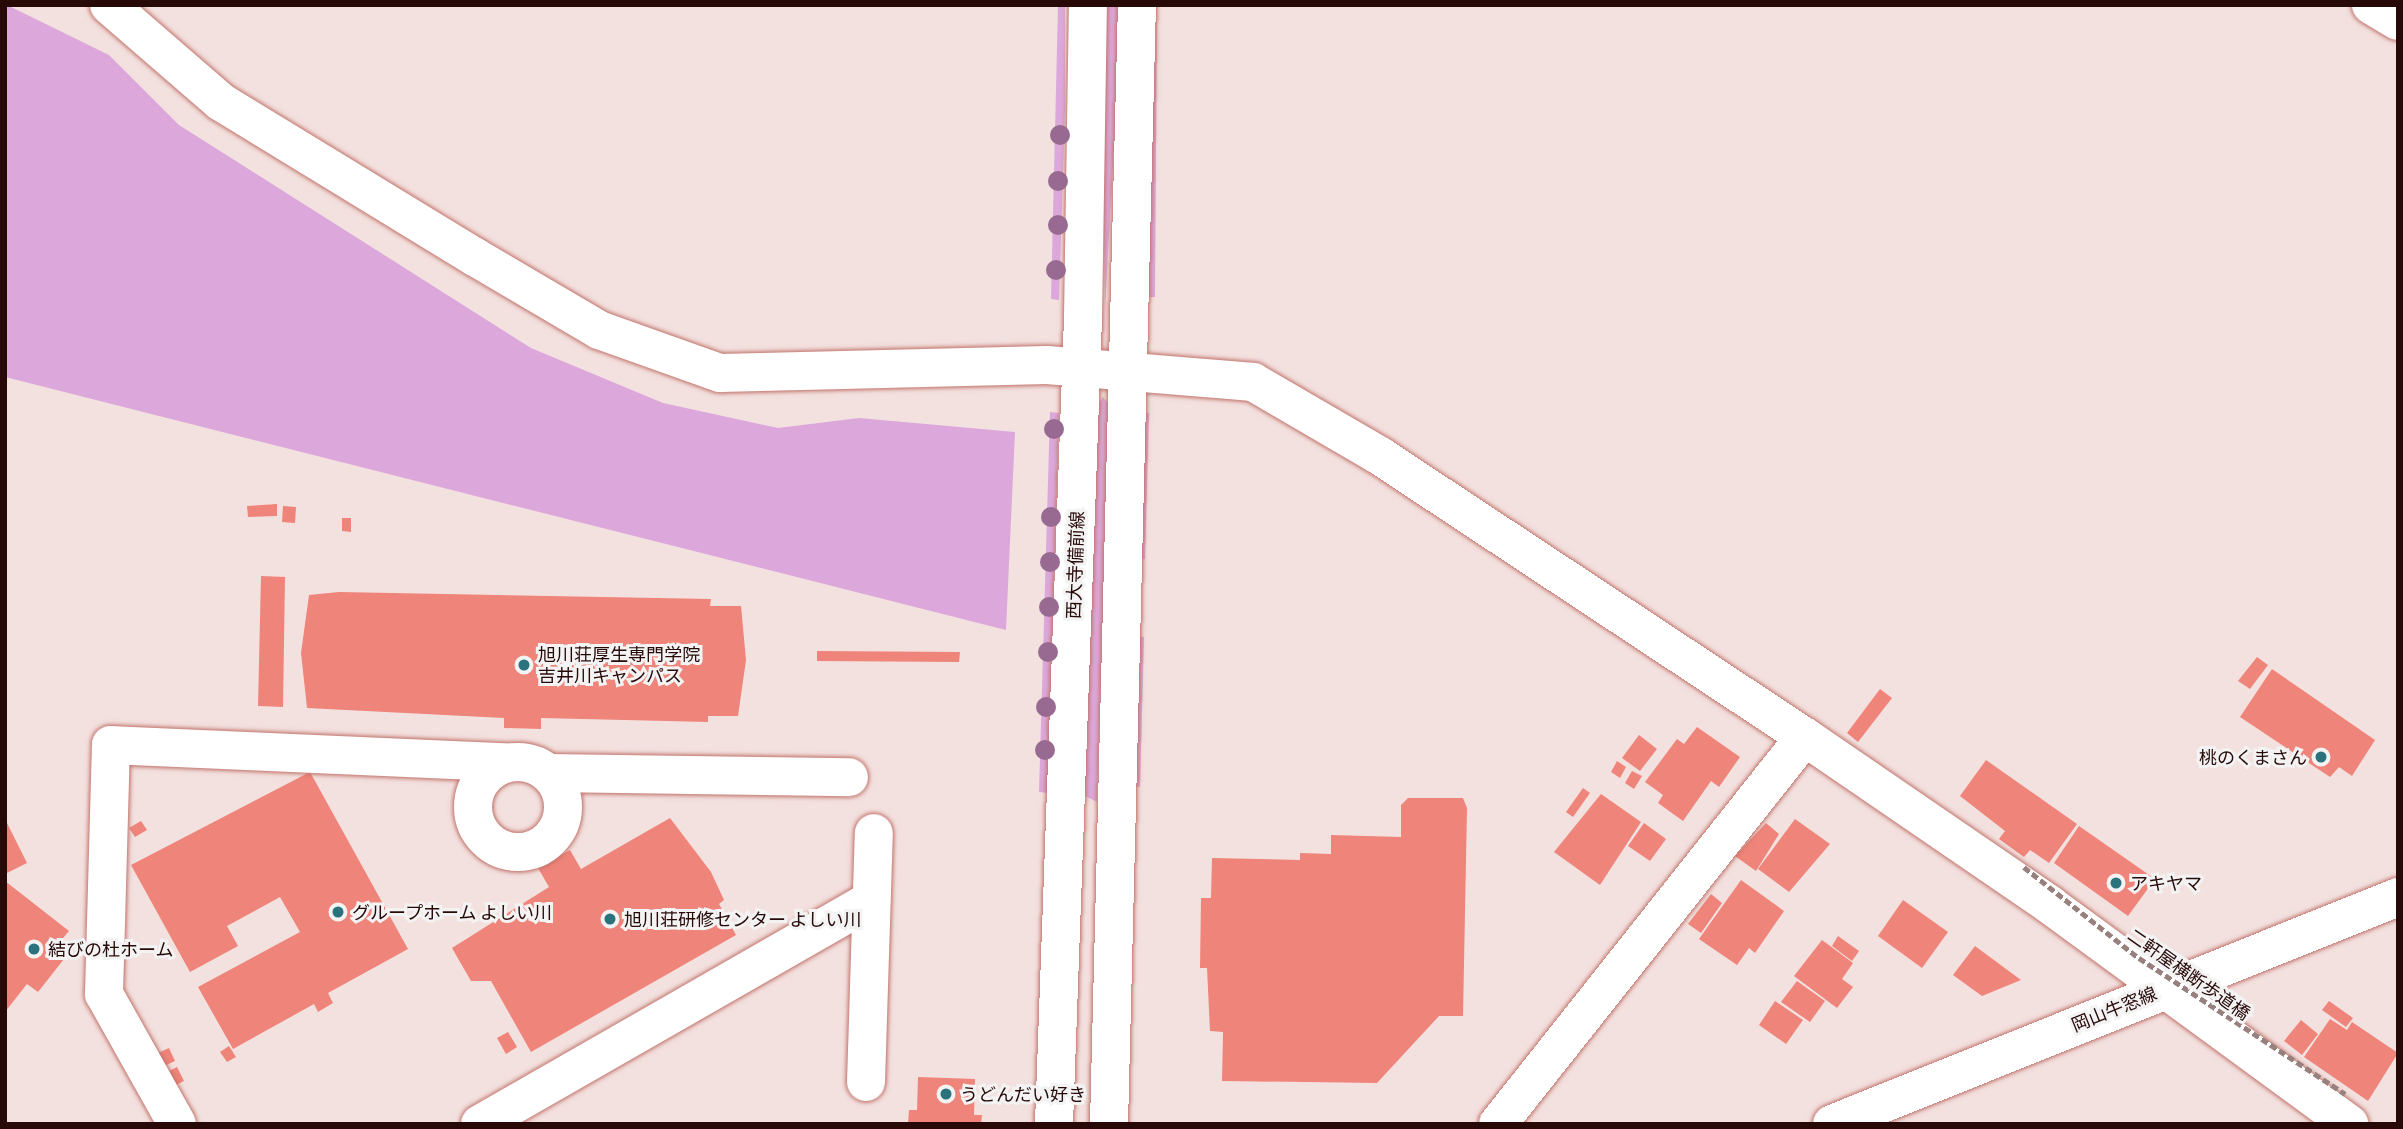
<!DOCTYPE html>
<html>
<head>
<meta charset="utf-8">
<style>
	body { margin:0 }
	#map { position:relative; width:2403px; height:1129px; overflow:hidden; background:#f3e1df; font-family:Manrope,"Noto Sans JP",sans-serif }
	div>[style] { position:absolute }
	.green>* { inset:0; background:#dca8db }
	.building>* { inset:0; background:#ef847a }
	.roads { filter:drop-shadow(0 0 2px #c1736b) drop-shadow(0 0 2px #c1736b) }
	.minor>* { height:38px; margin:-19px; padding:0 19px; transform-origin:19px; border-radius:19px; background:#fff }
	.minor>.ring { margin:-19px; padding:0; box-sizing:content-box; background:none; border:38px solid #fff; border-radius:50% }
	.major>* { height:38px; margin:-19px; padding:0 19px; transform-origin:19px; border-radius:19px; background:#fff }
	.path-bridge>* { height:4.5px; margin-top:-2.25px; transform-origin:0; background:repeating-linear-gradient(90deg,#97807e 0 7px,transparent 0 10.5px) }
	.trees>* { width:20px; height:20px; margin:-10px; border-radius:50%; background:#996a91 }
	.dots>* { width:19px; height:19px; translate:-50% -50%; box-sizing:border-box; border:4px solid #f3f3f3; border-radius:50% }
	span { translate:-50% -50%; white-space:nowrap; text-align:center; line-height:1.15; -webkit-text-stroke:6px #f3f3f3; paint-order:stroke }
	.street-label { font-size:18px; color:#270908 }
	.poi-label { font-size:18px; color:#270908 }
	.left { translate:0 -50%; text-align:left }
	.right { translate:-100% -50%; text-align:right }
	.frame { position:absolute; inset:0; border:7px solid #270908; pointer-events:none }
</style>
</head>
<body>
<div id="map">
	<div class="green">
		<i style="clip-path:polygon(7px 5px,109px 55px,179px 125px,531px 348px,663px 403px,778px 428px,859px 418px,1015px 432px,1006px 630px,5px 377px)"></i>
		<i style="clip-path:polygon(1058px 5px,1065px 5px,1065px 109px,1059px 300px,1051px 299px)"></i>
		<i style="clip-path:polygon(1102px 5px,1122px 5px,1105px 307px,1101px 35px)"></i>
		<i style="clip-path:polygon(1157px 5px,1155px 297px,1146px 297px)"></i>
		<i style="clip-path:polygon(1103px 397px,1110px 406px,1097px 802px,1083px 795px,1095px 408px)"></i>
		<i style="clip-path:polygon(1050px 412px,1059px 413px,1048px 793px,1039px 792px)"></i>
		<i style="clip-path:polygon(1142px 413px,1149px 413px,1145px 559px,1137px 559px)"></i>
		<i style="clip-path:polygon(1136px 636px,1144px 637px,1140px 787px,1132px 787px)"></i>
	</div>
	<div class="building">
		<i style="clip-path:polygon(277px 504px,277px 516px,248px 517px,247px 506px)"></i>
		<i style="clip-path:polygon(283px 506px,296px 507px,295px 523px,282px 522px)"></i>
		<i style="clip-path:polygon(342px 518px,351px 518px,351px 532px,342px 531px)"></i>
		<i style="clip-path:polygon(261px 576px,285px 577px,283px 707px,258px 706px)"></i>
		<i style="clip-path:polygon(339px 592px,711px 599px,710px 606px,741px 606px,746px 660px,738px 716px,708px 716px,708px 722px,541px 718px,541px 729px,504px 728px,504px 718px,307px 708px,301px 653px,309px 595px)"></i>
		<i style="clip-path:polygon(817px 651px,960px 652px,959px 662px,817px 661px)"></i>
		<i style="clip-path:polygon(2257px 657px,2268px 665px,2250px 689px,2238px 681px)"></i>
		<i style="clip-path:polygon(2272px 669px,2375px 740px,2352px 776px,2339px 767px,2330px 777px,2240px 717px)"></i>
		<i style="clip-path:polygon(1880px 689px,1892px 698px,1858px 742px,1847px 733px)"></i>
		<i style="clip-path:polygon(1697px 727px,1740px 757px,1719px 787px,1711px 781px,1683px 821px,1658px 803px,1663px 795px,1645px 782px,1677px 739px,1684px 744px)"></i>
		<i style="clip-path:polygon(1639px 735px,1657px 749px,1640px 771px,1622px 758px)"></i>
		<i style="clip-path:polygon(1986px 760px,2077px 824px,2049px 863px,2030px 850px,2024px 857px,1999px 839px,2005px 831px,1960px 796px)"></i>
		<i style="clip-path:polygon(1617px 761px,1626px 767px,1620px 778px,1611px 772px)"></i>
		<i style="clip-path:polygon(1632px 771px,1642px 776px,1634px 789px,1625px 783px)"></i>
		<i style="clip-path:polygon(310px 772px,408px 949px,328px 993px,333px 1003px,318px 1012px,314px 1004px,233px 1049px,198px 987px,300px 932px,280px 897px,227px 926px,238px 946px,190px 972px,131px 865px)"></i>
		<i style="clip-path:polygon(1583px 788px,1590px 793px,1573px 817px,1566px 812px)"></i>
		<i style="clip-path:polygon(1601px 794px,1641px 822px,1600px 885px,1554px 852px)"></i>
		<i style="clip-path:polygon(1408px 798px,1463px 798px,1467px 808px,1463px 1016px,1439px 1016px,1377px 1083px,1222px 1081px,1223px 1032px,1210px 1031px,1207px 968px,1200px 968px,1201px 898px,1211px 898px,1212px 858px,1300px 860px,1300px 853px,1331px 854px,1331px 835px,1401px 837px,1401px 805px)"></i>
		<i style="clip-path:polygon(670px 818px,711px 872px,724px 900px,719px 904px,736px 935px,531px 1052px,491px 981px,471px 981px,452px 948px,549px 887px,538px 868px,570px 850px,581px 869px)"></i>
		<i style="clip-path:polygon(5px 819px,27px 863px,5px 874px)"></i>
		<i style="clip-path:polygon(1795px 819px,1830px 844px,1789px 892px,1758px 869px)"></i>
		<i style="clip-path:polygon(141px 821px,147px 830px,135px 837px,129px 828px)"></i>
		<i style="clip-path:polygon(1644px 823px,1666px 839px,1650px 861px,1628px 846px)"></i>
		<i style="clip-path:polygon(1766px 823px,1779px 834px,1756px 871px,1735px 856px)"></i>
		<i style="clip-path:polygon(2079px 826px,2155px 879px,2128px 916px,2054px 863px)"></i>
		<i style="clip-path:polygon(1741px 880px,1784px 911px,1755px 953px,1749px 948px,1737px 965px,1699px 939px)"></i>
		<i style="clip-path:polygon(5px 881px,69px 931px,57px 945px,68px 954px,38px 992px,27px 984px,5px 1012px)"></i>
		<i style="clip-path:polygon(1711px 894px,1722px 903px,1701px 933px,1688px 924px)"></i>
		<i style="clip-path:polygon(1903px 900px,1948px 932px,1922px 968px,1878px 936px)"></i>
		<i style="clip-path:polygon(1838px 936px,1859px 951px,1852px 961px,1832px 946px)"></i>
		<i style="clip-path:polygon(1822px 940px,1853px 963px,1842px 979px,1853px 987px,1837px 1008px,1794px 976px)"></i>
		<i style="clip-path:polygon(1975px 946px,2021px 980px,1982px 996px,1953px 975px)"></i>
		<i style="clip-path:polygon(1797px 981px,1825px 1001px,1810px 1022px,1781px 1002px)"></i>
		<i style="clip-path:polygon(1775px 1001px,1803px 1020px,1786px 1044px,1759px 1025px)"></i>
		<i style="clip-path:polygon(2329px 1001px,2353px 1018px,2346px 1027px,2322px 1010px)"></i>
		<i style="clip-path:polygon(2330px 1019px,2347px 1030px,2352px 1022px,2398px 1053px,2368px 1101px,2304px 1057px)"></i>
		<i style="clip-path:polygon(2301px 1020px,2318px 1034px,2302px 1055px,2284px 1041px)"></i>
		<i style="clip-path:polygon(508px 1032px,517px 1047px,506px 1054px,497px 1038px)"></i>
		<i style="clip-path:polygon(229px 1046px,236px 1057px,227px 1062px,220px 1052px)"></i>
		<i style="clip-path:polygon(169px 1048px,175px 1061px,162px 1067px,156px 1054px)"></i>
		<i style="clip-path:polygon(177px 1067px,184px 1081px,174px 1086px,167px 1072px)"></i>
		<i style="clip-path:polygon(918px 1077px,975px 1079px,974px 1115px,982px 1115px,981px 1124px,908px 1124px,909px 1110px,917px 1110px)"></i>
	</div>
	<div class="roads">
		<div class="minor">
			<i style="left:109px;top:5px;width:148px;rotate:40.9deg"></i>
			<i style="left:221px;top:102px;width:298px;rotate:31.4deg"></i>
			<i style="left:475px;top:257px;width:144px;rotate:30.5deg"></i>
			<i style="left:599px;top:330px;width:128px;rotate:19.6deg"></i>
			<i style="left:720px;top:373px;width:327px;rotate:-1.4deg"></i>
			<i style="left:1047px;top:365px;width:207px;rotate:4.7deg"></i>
			<i style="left:1253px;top:382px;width:147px;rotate:30.2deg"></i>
			<i style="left:1380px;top:456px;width:509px;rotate:33.47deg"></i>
			<i style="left:1805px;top:737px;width:297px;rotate:34.4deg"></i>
			<i style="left:2050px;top:905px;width:371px;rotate:36.2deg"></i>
			<i style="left:2371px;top:5px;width:31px;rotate:31deg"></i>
			<i class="ring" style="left:473px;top:762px;width:52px;height:52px"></i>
			<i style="left:550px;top:773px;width:299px;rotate:0.8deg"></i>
			<i style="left:866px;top:1082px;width:249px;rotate:-88.2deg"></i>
			<i style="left:177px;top:1124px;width:149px;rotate:-119.3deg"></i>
			<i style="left:104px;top:994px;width:249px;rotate:-88.4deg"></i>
			<i style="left:111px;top:745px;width:397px;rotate:2.5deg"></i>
			<i style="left:480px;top:1124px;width:451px;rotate:-29.8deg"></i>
			<i style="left:1498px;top:1124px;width:494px;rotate:-51.6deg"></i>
		</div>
		<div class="major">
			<i style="left:1054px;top:1124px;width:807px;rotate:-87.94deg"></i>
			<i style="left:1083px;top:318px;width:313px;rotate:-89.1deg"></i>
			<i style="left:1109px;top:1124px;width:1119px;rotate:-88.57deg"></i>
			<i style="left:1832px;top:1124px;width:610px;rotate:-21.85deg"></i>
		</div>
	</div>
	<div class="path-bridge">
		<i style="left:2024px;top:867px;width:147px;rotate:38.4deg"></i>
		<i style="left:2139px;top:958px;width:247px;rotate:33.4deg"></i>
	</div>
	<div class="trees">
		<i style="left:1060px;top:135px"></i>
		<i style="left:1058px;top:181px"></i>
		<i style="left:1058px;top:225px"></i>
		<i style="left:1056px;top:270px"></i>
		<i style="left:1054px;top:429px"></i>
		<i style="left:1051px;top:517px"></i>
		<i style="left:1050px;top:562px"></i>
		<i style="left:1049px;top:607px"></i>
		<i style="left:1048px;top:652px"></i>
		<i style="left:1046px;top:707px"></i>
		<i style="left:1045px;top:750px"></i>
	</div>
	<div class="dots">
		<i style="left:524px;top:665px;background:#2a737c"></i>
		<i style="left:2321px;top:757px;background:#2a737c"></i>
		<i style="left:2116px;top:883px;background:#2a737c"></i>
		<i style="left:338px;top:912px;background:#2a737c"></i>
		<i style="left:610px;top:919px;background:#2a737c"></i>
		<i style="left:34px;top:949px;background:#2a737c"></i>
		<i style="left:946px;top:1094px;background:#2a737c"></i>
	</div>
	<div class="street-label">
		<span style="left:1075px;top:565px;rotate:-88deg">西大寺備前線</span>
		<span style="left:2189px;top:974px;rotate:35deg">二軒屋横断歩道橋</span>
		<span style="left:2114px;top:1009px;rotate:-22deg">岡山牛窓線</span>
	</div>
	<div class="poi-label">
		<span class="left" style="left:538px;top:665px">旭川荘厚生専門学院<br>吉井川キャンパス</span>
		<span class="right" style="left:2307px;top:757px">桃のくまさん</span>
		<span class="left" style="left:2130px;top:883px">アキヤマ</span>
		<span class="left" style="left:352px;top:912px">グループホーム よしい川</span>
		<span class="left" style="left:624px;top:919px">旭川荘研修センター よしい川</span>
		<span class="left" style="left:48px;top:949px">結びの杜ホーム</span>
		<span class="left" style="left:960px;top:1094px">うどんだい好き</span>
	</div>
	<div class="frame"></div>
</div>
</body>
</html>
